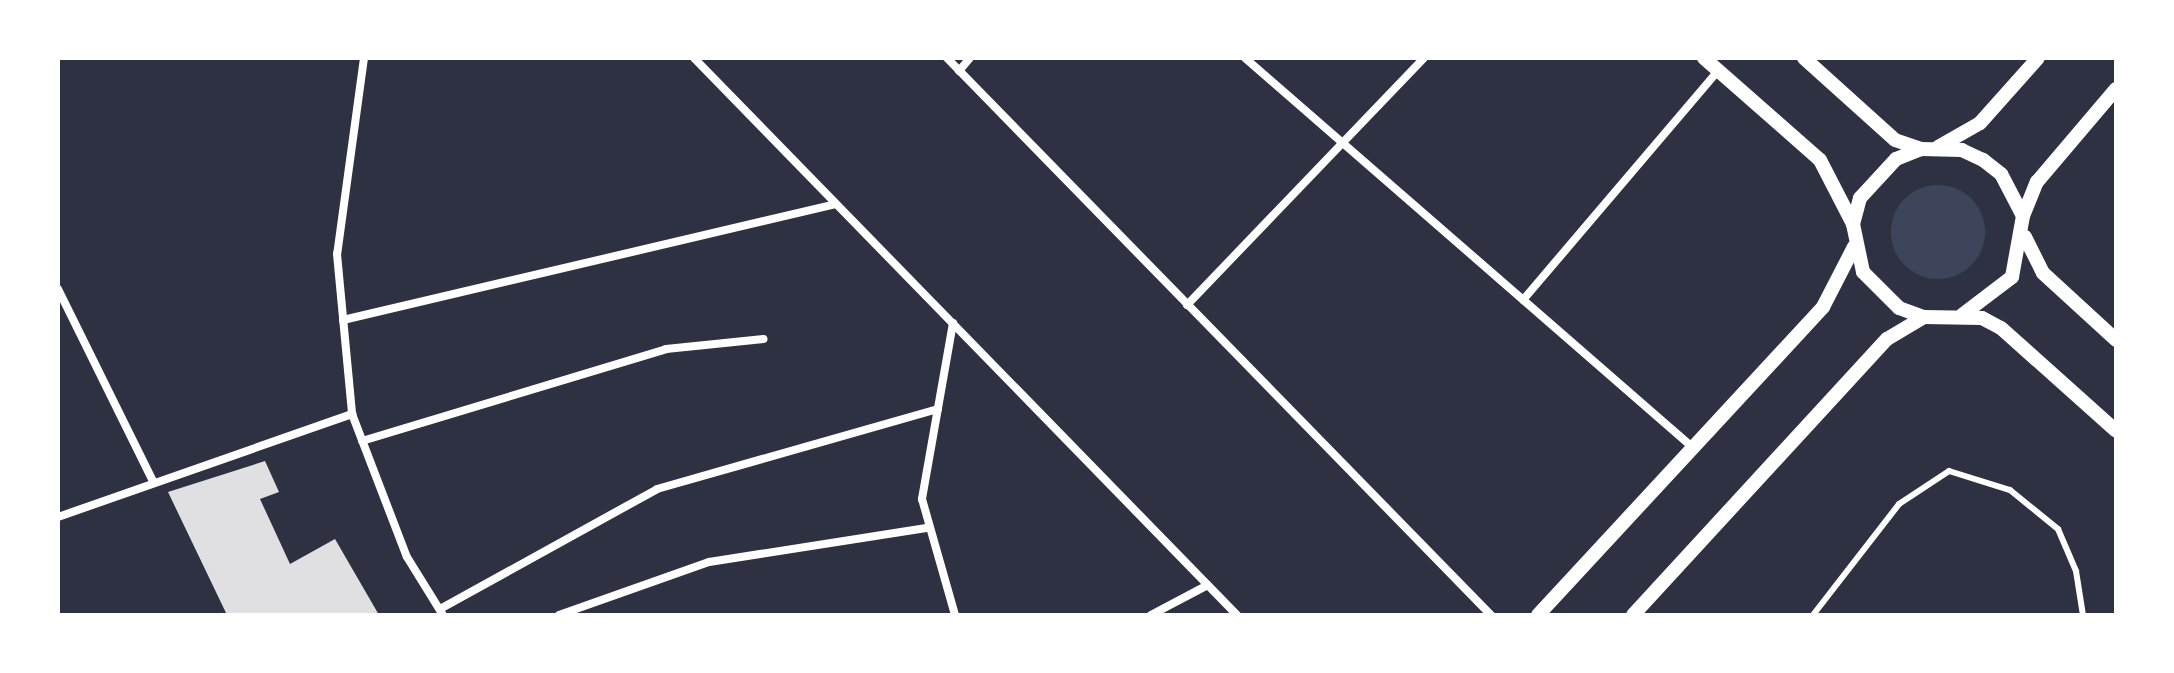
<!DOCTYPE html>
<html>
<head>
<meta charset="utf-8">
<style>
	body { margin:0 }
	#map { position:relative; width:2174px; height:673px; overflow:hidden; background:#2d3142; font-family:"Public Sans",sans-serif }
	div>[style] { position:absolute }
	.green>* { inset:0; background:#3c4559 }
	.round { border-radius:50% }
	.building>* { inset:0; background:#e0e0e3 }
	.service>* { height:6px; margin:-3px; padding:0 3px; transform-origin:3px; border-radius:3px; background:#fff }
	.minor>* { height:8px; margin:-4px; padding:0 4px; transform-origin:4px; border-radius:4px; background:#fff }
	.tertiary>* { height:14px; margin:-7px; padding:0 7px; transform-origin:7px; border-radius:7px; background:#fff }
	span { translate:-50% -50%; white-space:nowrap; text-align:center; line-height:1.15; -webkit-text-stroke:8px #fff; paint-order:stroke }
	.frame { position:absolute; inset:0; border:60px solid #fff; pointer-events:none }
</style>
</head>
<body>
<div id="map">
	<div class="green">
		<i class="round" style="left:1891px;top:185px;width:94px;height:94px"></i>
	</div>
	<div class="building">
		<i style="clip-path:polygon(265px 461px,279px 492px,260px 499px,290px 564px,335px 539px,379px 615px,227px 615px,168px 492px)"></i>
	</div>
	<div class="service">
		<i style="left:1813px;top:615px;width:140px;rotate:-52.2deg"></i>
		<i style="left:1899px;top:504px;width:60px;rotate:-33.4deg"></i>
		<i style="left:1949px;top:471px;width:64px;rotate:17.3deg"></i>
		<i style="left:2010px;top:490px;width:62px;rotate:39.1deg"></i>
		<i style="left:2058px;top:529px;width:46px;rotate:66.8deg"></i>
		<i style="left:2076px;top:571px;width:45px;rotate:81deg"></i>
	</div>
	<div class="minor">
		<i style="left:364px;top:58px;width:198px;rotate:97.8deg"></i>
		<i style="left:337px;top:254px;width:161px;rotate:84.6deg"></i>
		<i style="left:352px;top:414px;width:153px;rotate:69deg"></i>
		<i style="left:407px;top:557px;width:68px;rotate:58.2deg"></i>
		<i style="left:694px;top:58px;width:778px;rotate:45.73deg"></i>
		<i style="left:947px;top:58px;width:779px;rotate:45.68deg"></i>
		<i style="left:1245px;top:58px;width:590px;rotate:41.01deg"></i>
		<i style="left:959px;top:71px;width:17px;rotate:-50deg"></i>
		<i style="left:58px;top:289px;width:216px;rotate:63.7deg"></i>
		<i style="left:1523px;top:300px;width:301px;rotate:-49.6deg"></i>
		<i style="left:1187px;top:305px;width:342px;rotate:-46.2deg"></i>
		<i style="left:343px;top:320px;width:506px;rotate:-13.24deg"></i>
		<i style="left:953px;top:323px;width:179px;rotate:100deg"></i>
		<i style="left:922px;top:499px;width:121px;rotate:74.1deg"></i>
		<i style="left:362px;top:441px;width:318px;rotate:-16.8deg"></i>
		<i style="left:666px;top:349px;width:98px;rotate:-5.9deg"></i>
		<i style="left:58px;top:517px;width:312px;rotate:-19.3deg"></i>
		<i style="left:440px;top:609px;width:248px;rotate:-28.9deg"></i>
		<i style="left:657px;top:489px;width:292px;rotate:-15.9deg"></i>
		<i style="left:559px;top:615px;width:159px;rotate:-19.5deg"></i>
		<i style="left:709px;top:562px;width:220px;rotate:-8.9deg"></i>
		<i style="left:1151px;top:615px;width:64px;rotate:-27.8deg"></i>
	</div>
	<div class="tertiary">
		<i style="left:1704px;top:58px;width:154px;rotate:41.3deg"></i>
		<i style="left:1820px;top:160px;width:72px;rotate:62.7deg"></i>
		<i style="left:1804px;top:58px;width:122px;rotate:42deg"></i>
		<i style="left:1895px;top:140px;width:28px;rotate:19deg"></i>
		<i style="left:1938px;top:147px;width:48px;rotate:-29.7deg"></i>
		<i style="left:1980px;top:123px;width:87px;rotate:-48.3deg"></i>
		<i style="left:2023px;top:216px;width:37px;rotate:-68deg"></i>
		<i style="left:2037px;top:182px;width:122px;rotate:-49.7deg"></i>
		<i style="left:2025px;top:237px;width:40px;rotate:63.4deg"></i>
		<i style="left:2043px;top:273px;width:99px;rotate:42.5deg"></i>
		<i style="left:1962px;top:315px;width:63px;rotate:-37.2deg"></i>
		<i style="left:2012px;top:277px;width:62px;rotate:-79.8deg"></i>
		<i style="left:2023px;top:216px;width:47px;rotate:-117.6deg"></i>
		<i style="left:2001px;top:174px;width:23px;rotate:-142deg"></i>
		<i style="left:1983px;top:160px;width:23px;rotate:-155deg"></i>
		<i style="left:1962px;top:150px;width:41px;rotate:-178.6deg"></i>
		<i style="left:1921px;top:149px;width:27px;rotate:158deg"></i>
		<i style="left:1896px;top:159px;width:53px;rotate:132.7deg"></i>
		<i style="left:1860px;top:198px;width:27px;rotate:105deg"></i>
		<i style="left:1853px;top:224px;width:49px;rotate:78.2deg"></i>
		<i style="left:1863px;top:272px;width:51px;rotate:45deg"></i>
		<i style="left:1899px;top:308px;width:27px;rotate:20deg"></i>
		<i style="left:1924px;top:317px;width:58px;rotate:1deg"></i>
		<i style="left:1982px;top:318px;width:21px;rotate:28deg"></i>
		<i style="left:2001px;top:328px;width:154px;rotate:41.8deg"></i>
		<i style="left:1538px;top:615px;width:420px;rotate:-47.2deg"></i>
		<i style="left:1823px;top:307px;width:68px;rotate:-62.7deg"></i>
		<i style="left:1633px;top:615px;width:375px;rotate:-47.4deg"></i>
		<i style="left:1887px;top:339px;width:43px;rotate:-30.7deg"></i>
	</div>
	<div class="frame"></div>
</div>
</body>
</html>
